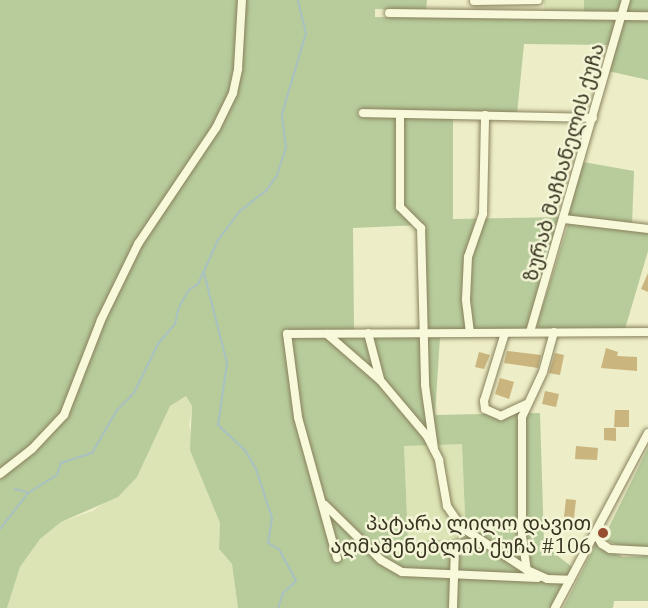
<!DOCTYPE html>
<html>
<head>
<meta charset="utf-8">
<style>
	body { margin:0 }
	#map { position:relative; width:648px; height:608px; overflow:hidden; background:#ededc7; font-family:"IBM Plex Serif","Noto Sans Georgian",serif }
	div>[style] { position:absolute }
	.farmland>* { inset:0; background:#dce3b4 }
	.green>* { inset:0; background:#b7cb9b }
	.stream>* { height:2px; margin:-1px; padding:0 1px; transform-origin:1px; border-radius:1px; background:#a8c1c1 }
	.building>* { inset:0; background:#cab57e }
	.roads { filter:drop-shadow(0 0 2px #88815d) drop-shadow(0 0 2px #88815d) }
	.minor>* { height:8px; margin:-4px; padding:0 4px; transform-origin:4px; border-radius:4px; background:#f8f8da }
	.dots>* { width:16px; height:16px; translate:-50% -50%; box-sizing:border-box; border:3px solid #f4f5d6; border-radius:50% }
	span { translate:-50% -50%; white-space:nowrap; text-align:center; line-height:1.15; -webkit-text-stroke:5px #f4f5d6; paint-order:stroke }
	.street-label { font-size:20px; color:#393420 }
	.poi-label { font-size:20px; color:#393420 }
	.right { translate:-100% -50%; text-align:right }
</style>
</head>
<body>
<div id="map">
	<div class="farmland">
		<i style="clip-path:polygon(544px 0,584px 0,584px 13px,544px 13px)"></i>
		<i style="clip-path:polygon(186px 396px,192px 406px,189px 425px,199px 468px,220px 523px,219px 549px,232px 564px,238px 608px,7px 608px,20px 567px,40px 539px,61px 522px,93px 511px,137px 477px,170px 406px)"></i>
		<i style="clip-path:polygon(462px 443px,466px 539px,408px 541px,404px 446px)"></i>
	</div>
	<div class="green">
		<i style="clip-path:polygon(evenodd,0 0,427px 0,426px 11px,375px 9px,375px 17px,617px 19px,610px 45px,524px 44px,517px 114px,358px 111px,358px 115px,453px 118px,453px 219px,561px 217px,524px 336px,440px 337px,435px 415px,540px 413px,544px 545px,572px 567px,552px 608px,238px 608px,232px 564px,219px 549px,220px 523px,190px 450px,192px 406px,186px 396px,170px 406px,137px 477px,118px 497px,61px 522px,40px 539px,20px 567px,7px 608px,0 608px,0 0,420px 225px,421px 330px,354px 330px,353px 228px,420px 225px,0 0,462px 444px,466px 539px,408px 541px,404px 446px,462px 444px)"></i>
		<i style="clip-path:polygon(584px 0,623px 0,620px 12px,584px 13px)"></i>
		<i style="clip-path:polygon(629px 0,648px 0,648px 12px,625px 12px)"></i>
		<i style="clip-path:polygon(623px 18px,648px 18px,648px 80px,608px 71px)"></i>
		<i style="clip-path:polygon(583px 162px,634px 171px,632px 225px,568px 216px)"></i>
		<i style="clip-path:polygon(569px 222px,648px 233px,648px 251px,625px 329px,540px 329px,537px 324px)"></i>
		<i style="clip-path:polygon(648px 448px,648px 548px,625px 548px,603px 539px)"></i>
		<i style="clip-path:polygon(596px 544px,623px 557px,648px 556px,648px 601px,614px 601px,613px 608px,563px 608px)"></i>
	</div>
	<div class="stream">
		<i style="left:204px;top:273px;width:93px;rotate:75.7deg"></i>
		<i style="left:227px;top:363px;width:63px;rotate:98.3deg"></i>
		<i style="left:218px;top:425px;width:37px;rotate:43deg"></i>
		<i style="left:245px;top:450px;width:22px;rotate:60deg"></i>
		<i style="left:256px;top:469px;width:52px;rotate:71.9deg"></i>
		<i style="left:272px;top:518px;width:25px;rotate:99deg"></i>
		<i style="left:268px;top:543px;width:13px;rotate:29deg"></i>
		<i style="left:279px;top:549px;width:36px;rotate:62deg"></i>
		<i style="left:296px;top:581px;width:18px;rotate:137deg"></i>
		<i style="left:283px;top:593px;width:16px;rotate:108deg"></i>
		<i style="left:15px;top:489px;width:12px;rotate:14deg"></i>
		<i style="left:0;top:529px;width:46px;rotate:-52.1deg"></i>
		<i style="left:28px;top:493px;width:34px;rotate:-32deg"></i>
		<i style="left:57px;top:475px;width:13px;rotate:-72deg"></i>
		<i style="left:61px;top:463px;width:33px;rotate:-18deg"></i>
		<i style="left:92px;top:453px;width:50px;rotate:-59.8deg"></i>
		<i style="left:117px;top:410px;width:24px;rotate:-45deg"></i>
		<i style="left:134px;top:393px;width:55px;rotate:-63.9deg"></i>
		<i style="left:158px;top:344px;width:26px;rotate:-50deg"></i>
		<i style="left:175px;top:324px;width:17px;rotate:-77deg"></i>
		<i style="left:179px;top:307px;width:20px;rotate:-60deg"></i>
		<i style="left:189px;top:290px;width:11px;rotate:-34deg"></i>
		<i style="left:198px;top:284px;width:48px;rotate:-65.6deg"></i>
		<i style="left:218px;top:240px;width:36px;rotate:-53deg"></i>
		<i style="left:240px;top:211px;width:34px;rotate:-38deg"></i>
		<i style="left:267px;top:190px;width:18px;rotate:-56deg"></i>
		<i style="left:277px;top:175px;width:28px;rotate:-72deg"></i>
		<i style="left:286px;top:148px;width:34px;rotate:-97deg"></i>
		<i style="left:282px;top:114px;width:84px;rotate:-73.5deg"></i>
		<i style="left:306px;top:33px;width:34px;rotate:-104deg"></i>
	</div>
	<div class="building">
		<i style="clip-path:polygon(648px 273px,648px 292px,641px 289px)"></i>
		<i style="clip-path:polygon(606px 348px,618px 352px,617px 356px,637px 357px,637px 371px,601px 368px)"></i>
		<i style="clip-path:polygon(507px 351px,541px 355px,538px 368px,504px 363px)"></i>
		<i style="clip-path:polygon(479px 352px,490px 355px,484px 369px,475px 367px)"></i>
		<i style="clip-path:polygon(555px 353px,564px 355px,560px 375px,549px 373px)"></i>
		<i style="clip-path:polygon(500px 378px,514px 382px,509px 399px,495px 394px)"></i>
		<i style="clip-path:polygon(545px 391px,559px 394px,556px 407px,542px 404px)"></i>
		<i style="clip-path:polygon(615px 410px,629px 410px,629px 427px,614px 427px)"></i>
		<i style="clip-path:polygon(604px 428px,616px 428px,616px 441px,604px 440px)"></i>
		<i style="clip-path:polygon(576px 446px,598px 448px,597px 460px,575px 459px)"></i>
		<i style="clip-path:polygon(566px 499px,576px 500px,574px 518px,564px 517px)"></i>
	</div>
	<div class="roads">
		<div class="minor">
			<i style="left:474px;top:1px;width:64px;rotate:-0.9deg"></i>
			<i style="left:389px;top:13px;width:259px;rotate:0.7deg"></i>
			<i style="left:363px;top:113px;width:230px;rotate:1.2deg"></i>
			<i style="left:400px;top:114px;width:93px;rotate:90deg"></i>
			<i style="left:400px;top:207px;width:30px;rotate:45deg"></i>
			<i style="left:421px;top:228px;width:157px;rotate:88.5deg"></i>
			<i style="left:425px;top:385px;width:65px;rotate:82deg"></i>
			<i style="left:564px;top:219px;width:85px;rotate:6.8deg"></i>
			<i style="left:530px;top:332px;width:346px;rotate:-73.9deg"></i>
			<i style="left:554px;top:332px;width:41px;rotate:105.4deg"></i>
			<i style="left:543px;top:372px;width:50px;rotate:115deg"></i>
			<i style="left:522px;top:417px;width:119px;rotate:90deg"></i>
			<i style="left:522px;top:536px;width:34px;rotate:82deg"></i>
			<i style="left:527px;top:570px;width:22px;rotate:24deg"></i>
			<i style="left:547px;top:579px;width:23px;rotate:2deg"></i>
			<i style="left:368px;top:333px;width:48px;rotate:75.4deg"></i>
			<i style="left:470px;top:333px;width:34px;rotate:-97deg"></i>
			<i style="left:466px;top:299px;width:42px;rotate:-87.3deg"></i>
			<i style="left:468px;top:257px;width:46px;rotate:-70.8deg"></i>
			<i style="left:483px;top:214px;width:99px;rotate:-88.8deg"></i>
			<i style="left:505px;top:333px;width:71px;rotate:107.2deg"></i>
			<i style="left:484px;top:401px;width:8px;rotate:83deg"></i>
			<i style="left:485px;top:409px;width:17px;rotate:24deg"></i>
			<i style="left:501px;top:416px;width:29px;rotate:-25deg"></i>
			<i style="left:327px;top:334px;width:70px;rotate:41deg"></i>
			<i style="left:380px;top:380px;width:73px;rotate:50deg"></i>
			<i style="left:427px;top:436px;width:27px;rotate:63deg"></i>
			<i style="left:439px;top:460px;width:47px;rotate:80.1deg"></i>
			<i style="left:447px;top:506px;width:25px;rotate:56deg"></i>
			<i style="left:461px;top:527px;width:79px;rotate:33.1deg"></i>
			<i style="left:0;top:474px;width:41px;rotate:-38deg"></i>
			<i style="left:32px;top:449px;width:47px;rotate:-46.7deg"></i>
			<i style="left:64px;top:415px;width:102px;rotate:-68.7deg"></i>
			<i style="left:101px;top:320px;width:85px;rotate:-64deg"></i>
			<i style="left:138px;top:244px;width:140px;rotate:-56.1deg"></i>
			<i style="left:216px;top:128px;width:39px;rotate:-64deg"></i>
			<i style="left:233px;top:93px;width:25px;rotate:-78deg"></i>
			<i style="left:238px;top:69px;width:69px;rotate:-86.7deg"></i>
			<i style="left:325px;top:505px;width:78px;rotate:44.5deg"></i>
			<i style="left:381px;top:560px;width:24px;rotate:30deg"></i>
			<i style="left:402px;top:572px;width:136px;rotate:2.5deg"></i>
			<i style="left:595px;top:533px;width:13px;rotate:58deg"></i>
			<i style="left:602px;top:544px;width:9px;rotate:32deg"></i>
			<i style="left:610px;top:549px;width:38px;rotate:3deg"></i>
			<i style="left:337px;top:558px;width:146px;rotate:-105.5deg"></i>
			<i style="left:298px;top:417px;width:84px;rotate:-97.5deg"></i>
			<i style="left:287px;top:334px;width:361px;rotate:-0.3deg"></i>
			<i style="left:453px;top:608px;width:60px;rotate:-88.1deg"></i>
			<i style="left:455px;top:548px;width:6px;rotate:-45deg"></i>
			<i style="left:459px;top:544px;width:21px;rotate:-5deg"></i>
			<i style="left:555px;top:608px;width:198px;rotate:-62deg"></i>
		</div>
	</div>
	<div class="dots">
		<i style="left:603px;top:533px;background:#964d2e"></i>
	</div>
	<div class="street-label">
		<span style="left:563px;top:162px;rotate:-74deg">ზურაბ მაჩხანელის ქუჩა</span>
	</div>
	<div class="poi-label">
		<span class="right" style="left:591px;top:534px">პატარა ლილო დავით<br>აღმაშენებლის ქუჩა #106</span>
	</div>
</div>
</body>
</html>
